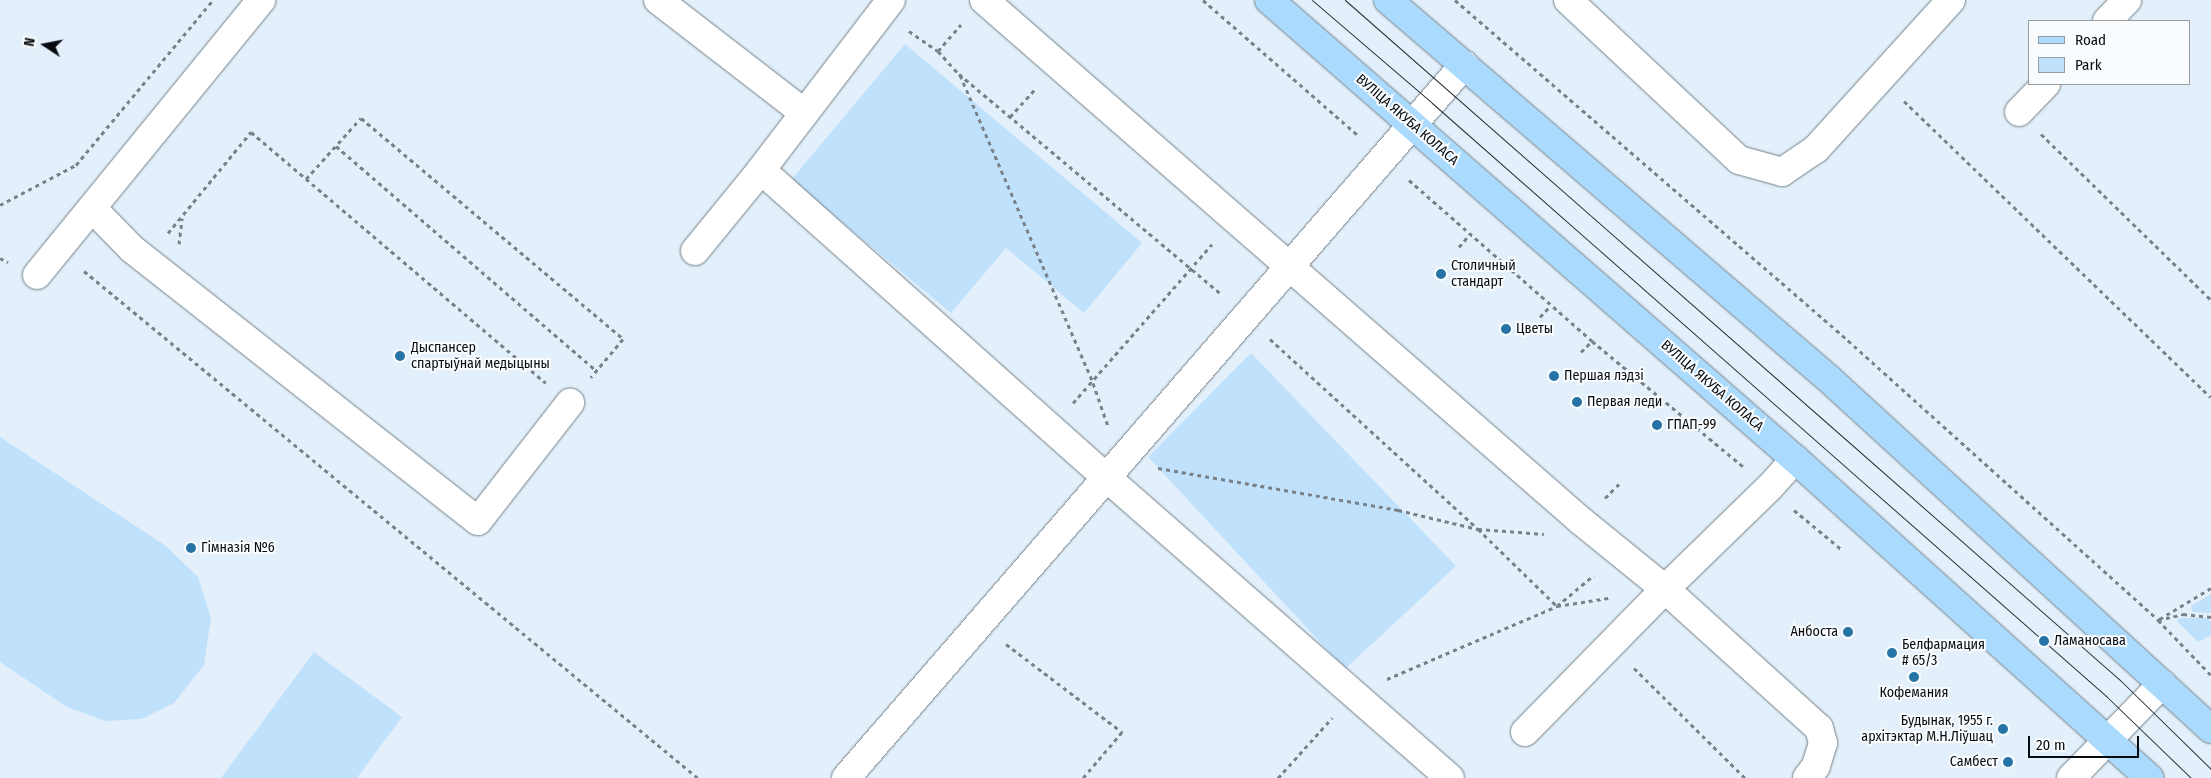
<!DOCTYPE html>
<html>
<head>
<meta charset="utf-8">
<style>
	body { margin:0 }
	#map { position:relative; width:2211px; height:778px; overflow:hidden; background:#e3f0fb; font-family:"Fira Sans Condensed",sans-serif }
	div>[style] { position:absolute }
	.green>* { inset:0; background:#c0e1fb }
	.path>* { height:3px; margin-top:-1.5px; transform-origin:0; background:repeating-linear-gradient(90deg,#79828a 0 4px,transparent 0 8px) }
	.roads { filter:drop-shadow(0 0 1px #748089) drop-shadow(0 0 1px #748089) }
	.minor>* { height:28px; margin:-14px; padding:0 14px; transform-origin:14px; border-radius:14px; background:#fff }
	.major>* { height:28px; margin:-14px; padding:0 14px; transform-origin:14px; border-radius:14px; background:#aadafd }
	.tram>* { height:1px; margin:-0.5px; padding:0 0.5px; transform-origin:0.5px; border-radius:0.5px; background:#2b3036 }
	.dots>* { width:14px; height:14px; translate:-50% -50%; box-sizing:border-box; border:2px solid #f9fcfe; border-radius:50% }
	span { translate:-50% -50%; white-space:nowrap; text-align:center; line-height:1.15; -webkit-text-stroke:4px #f9fcfe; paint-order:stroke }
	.street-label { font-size:14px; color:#080c10 }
	.poi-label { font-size:14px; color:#080c10 }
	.left { translate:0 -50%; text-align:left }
	.right { translate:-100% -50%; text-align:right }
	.legend { position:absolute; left:2028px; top:20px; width:162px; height:65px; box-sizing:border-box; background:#f9fcfe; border:1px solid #999c9f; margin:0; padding:6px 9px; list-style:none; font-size:15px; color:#080c10 }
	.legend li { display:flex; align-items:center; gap:10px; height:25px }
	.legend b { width:25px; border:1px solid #999c9f }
	.north { position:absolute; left:20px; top:20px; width:50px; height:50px; -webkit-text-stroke:4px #f9fcfe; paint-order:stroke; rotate:281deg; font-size:14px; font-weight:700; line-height:20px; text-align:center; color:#080c10 }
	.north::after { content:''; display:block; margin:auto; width:18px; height:22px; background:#080c10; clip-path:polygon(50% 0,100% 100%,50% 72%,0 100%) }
	.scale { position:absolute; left:2028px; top:736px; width:111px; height:22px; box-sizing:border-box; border:2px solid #080c10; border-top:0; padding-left:6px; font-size:15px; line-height:18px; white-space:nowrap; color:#080c10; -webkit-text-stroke:4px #f9fcfe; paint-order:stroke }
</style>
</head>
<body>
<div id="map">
	<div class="green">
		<i style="clip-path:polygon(905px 44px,1142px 243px,1084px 313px,1006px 248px,951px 313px,791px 180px)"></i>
		<i style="clip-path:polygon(1251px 353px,1456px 566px,1345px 669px,1148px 457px)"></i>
		<i style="clip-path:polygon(0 437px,166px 546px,198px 577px,211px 618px,204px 665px,174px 703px,141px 719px,105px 721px,67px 707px,0 662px)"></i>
		<i style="clip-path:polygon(2211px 594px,2211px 613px,2192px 612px,2191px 606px)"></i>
		<i style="clip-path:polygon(2180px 618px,2207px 618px,2211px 622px,2211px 635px,2198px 642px,2177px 621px)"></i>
		<i style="clip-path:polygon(314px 652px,402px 717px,357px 778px,221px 778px)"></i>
	</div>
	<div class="path">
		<i style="left:1203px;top:0;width:207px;rotate:41.1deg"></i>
		<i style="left:1455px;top:0;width:512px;rotate:40.88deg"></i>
		<i style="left:1842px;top:335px;width:426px;rotate:42deg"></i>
		<i style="left:2158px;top:620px;width:76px;rotate:46.1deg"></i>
		<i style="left:909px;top:31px;width:35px;rotate:35deg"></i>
		<i style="left:938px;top:51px;width:31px;rotate:48deg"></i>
		<i style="left:959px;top:74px;width:342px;rotate:40deg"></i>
		<i style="left:938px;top:51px;width:35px;rotate:-49deg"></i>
		<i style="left:960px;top:75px;width:335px;rotate:66.6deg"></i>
		<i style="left:1093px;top:383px;width:46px;rotate:70.8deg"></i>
		<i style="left:1904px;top:101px;width:426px;rotate:44deg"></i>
		<i style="left:1010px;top:117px;width:39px;rotate:-48deg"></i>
		<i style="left:2041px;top:134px;width:238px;rotate:44.3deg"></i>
		<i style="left:336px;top:146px;width:345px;rotate:40.8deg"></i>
		<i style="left:306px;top:179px;width:82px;rotate:-48deg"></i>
		<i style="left:361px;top:118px;width:343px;rotate:40.1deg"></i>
		<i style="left:623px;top:339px;width:50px;rotate:130.1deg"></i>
		<i style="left:1409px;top:180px;width:244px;rotate:41.3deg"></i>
		<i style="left:1592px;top:341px;width:197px;rotate:39.7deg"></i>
		<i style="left:0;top:205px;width:86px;rotate:-27.8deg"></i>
		<i style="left:76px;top:165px;width:214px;rotate:-50.3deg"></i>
		<i style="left:168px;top:233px;width:131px;rotate:-50.6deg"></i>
		<i style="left:251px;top:132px;width:387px;rotate:40.4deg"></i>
		<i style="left:179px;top:244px;width:26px;rotate:-83deg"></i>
		<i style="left:1459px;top:247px;width:17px;rotate:-50deg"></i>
		<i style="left:0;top:258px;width:9px;rotate:27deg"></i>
		<i style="left:84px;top:271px;width:796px;rotate:39.55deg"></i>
		<i style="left:1540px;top:317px;width:16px;rotate:-47deg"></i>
		<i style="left:1270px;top:339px;width:282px;rotate:42.4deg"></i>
		<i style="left:1478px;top:529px;width:110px;rotate:44.3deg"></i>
		<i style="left:1557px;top:606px;width:52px;rotate:-8.9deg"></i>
		<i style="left:1581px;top:352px;width:16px;rotate:-45deg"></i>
		<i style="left:1073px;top:403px;width:211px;rotate:-48.8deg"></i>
		<i style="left:1158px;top:468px;width:244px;rotate:9.9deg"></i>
		<i style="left:1398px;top:510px;width:82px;rotate:13.4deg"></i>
		<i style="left:1478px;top:529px;width:66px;rotate:4.3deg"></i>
		<i style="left:1605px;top:498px;width:20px;rotate:-45deg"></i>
		<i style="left:1794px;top:510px;width:61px;rotate:39.7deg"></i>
		<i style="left:2211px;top:588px;width:62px;rotate:148.9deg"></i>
		<i style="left:2158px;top:620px;width:26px;rotate:-13deg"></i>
		<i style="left:2183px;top:614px;width:28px;rotate:6deg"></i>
		<i style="left:1006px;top:644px;width:146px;rotate:37.2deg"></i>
		<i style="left:1122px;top:732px;width:60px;rotate:130.3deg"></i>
		<i style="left:1634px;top:668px;width:156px;rotate:44.7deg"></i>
		<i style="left:1387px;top:679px;width:185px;rotate:-23.2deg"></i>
		<i style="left:1557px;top:606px;width:48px;rotate:-40deg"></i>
		<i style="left:1278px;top:778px;width:81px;rotate:-48deg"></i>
	</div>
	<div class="roads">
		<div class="minor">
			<i style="left:658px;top:0;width:185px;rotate:37.7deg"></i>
			<i style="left:984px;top:0;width:792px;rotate:41.11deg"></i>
			<i style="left:1581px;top:521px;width:108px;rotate:39deg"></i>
			<i style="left:1665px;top:589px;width:207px;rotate:42.1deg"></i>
			<i style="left:1819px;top:728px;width:16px;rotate:75deg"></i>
			<i style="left:1823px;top:743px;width:24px;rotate:107deg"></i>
			<i style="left:1816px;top:766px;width:15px;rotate:127deg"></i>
			<i style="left:1568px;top:0;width:234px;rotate:43.1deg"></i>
			<i style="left:1739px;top:160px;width:45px;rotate:15.6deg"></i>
			<i style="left:1782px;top:172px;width:41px;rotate:-34.1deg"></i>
			<i style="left:1816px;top:149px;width:201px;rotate:-47.8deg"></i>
			<i style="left:2107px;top:21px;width:29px;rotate:-46deg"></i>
			<i style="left:2019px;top:112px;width:39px;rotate:-46deg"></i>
			<i style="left:761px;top:170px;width:462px;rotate:41.7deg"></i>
			<i style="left:1106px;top:477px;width:457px;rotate:41.2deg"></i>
			<i style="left:92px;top:208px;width:57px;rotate:45.7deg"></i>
			<i style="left:132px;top:249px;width:440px;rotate:38.2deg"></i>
			<i style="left:478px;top:521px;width:150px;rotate:-52.1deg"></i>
			<i style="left:695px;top:251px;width:104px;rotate:-50.8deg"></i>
			<i style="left:761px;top:170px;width:214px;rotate:-52.6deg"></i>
			<i style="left:37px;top:275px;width:355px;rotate:-50.8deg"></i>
			<i style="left:1525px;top:732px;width:200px;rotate:-45.6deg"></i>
			<i style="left:1665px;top:589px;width:145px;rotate:-44.2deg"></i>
			<i style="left:1769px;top:488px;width:39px;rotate:-48deg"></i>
			<i style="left:846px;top:778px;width:944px;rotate:-49.08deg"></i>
			<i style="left:2071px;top:778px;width:131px;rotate:-45.9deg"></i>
		</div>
		<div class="major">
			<i style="left:1269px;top:0;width:698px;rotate:41.11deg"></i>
			<i style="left:1795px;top:459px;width:477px;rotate:42deg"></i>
			<i style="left:1388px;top:0;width:581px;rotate:40.68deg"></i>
			<i style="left:1829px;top:379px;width:518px;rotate:42.5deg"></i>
		</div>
	</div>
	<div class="tram">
		<i style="left:1312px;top:0;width:158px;rotate:40.6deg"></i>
		<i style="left:1432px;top:103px;width:898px;rotate:41.34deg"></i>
		<i style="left:2106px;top:696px;width:118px;rotate:44deg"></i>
		<i style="left:1345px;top:0;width:1032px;rotate:41.27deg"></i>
		<i style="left:2121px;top:681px;width:126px;rotate:44.4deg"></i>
	</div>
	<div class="dots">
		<i style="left:1441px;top:274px;background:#2673a5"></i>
		<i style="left:1506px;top:329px;background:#2673a5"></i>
		<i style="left:400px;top:356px;background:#2673a5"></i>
		<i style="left:1554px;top:376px;background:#2673a5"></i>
		<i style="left:1577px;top:402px;background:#2673a5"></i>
		<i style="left:1657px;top:425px;background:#2673a5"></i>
		<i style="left:191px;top:548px;background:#2673a5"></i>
		<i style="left:1848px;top:632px;background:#2673a5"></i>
		<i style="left:2044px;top:641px;background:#2673a5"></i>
		<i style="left:1892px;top:653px;background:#2673a5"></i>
		<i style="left:1914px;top:677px;background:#2673a5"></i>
		<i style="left:2003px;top:729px;background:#2673a5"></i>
		<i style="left:2008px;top:762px;background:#2673a5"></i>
	</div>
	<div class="street-label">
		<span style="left:1407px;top:120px;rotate:41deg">ВУЛІЦА ЯКУБА КОЛАСА</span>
		<span style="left:1712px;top:386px;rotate:41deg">ВУЛІЦА ЯКУБА КОЛАСА</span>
	</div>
	<div class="poi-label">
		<span class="left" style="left:1451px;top:274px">Столичный<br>стандарт</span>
		<span class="left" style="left:1516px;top:329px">Цветы</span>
		<span class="left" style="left:411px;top:356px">Дыспансер<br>спартыўнай медыцыны</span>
		<span class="left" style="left:1564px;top:376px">Першая лэдзі</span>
		<span class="left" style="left:1587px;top:402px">Первая леди</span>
		<span class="left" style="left:1667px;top:425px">ГПАП-99</span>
		<span class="left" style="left:201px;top:548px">Гімназія №6</span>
		<span class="right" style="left:1838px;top:632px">Анбоста</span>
		<span class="left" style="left:2054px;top:641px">Ламаносава</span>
		<span class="left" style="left:1902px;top:653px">Белфармация<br># 65/3</span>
		<span style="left:1914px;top:693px">Кофемания</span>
		<span class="right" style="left:1993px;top:729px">Будынак, 1955 г.<br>архітэктар М.Н.Ліўшац</span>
		<span class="right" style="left:1998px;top:762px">Самбест</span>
	</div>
	<ul class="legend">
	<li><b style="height:6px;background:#aadafd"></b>Road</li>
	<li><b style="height:14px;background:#c0e1fb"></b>Park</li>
	</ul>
	<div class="north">N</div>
	<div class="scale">20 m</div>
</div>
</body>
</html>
